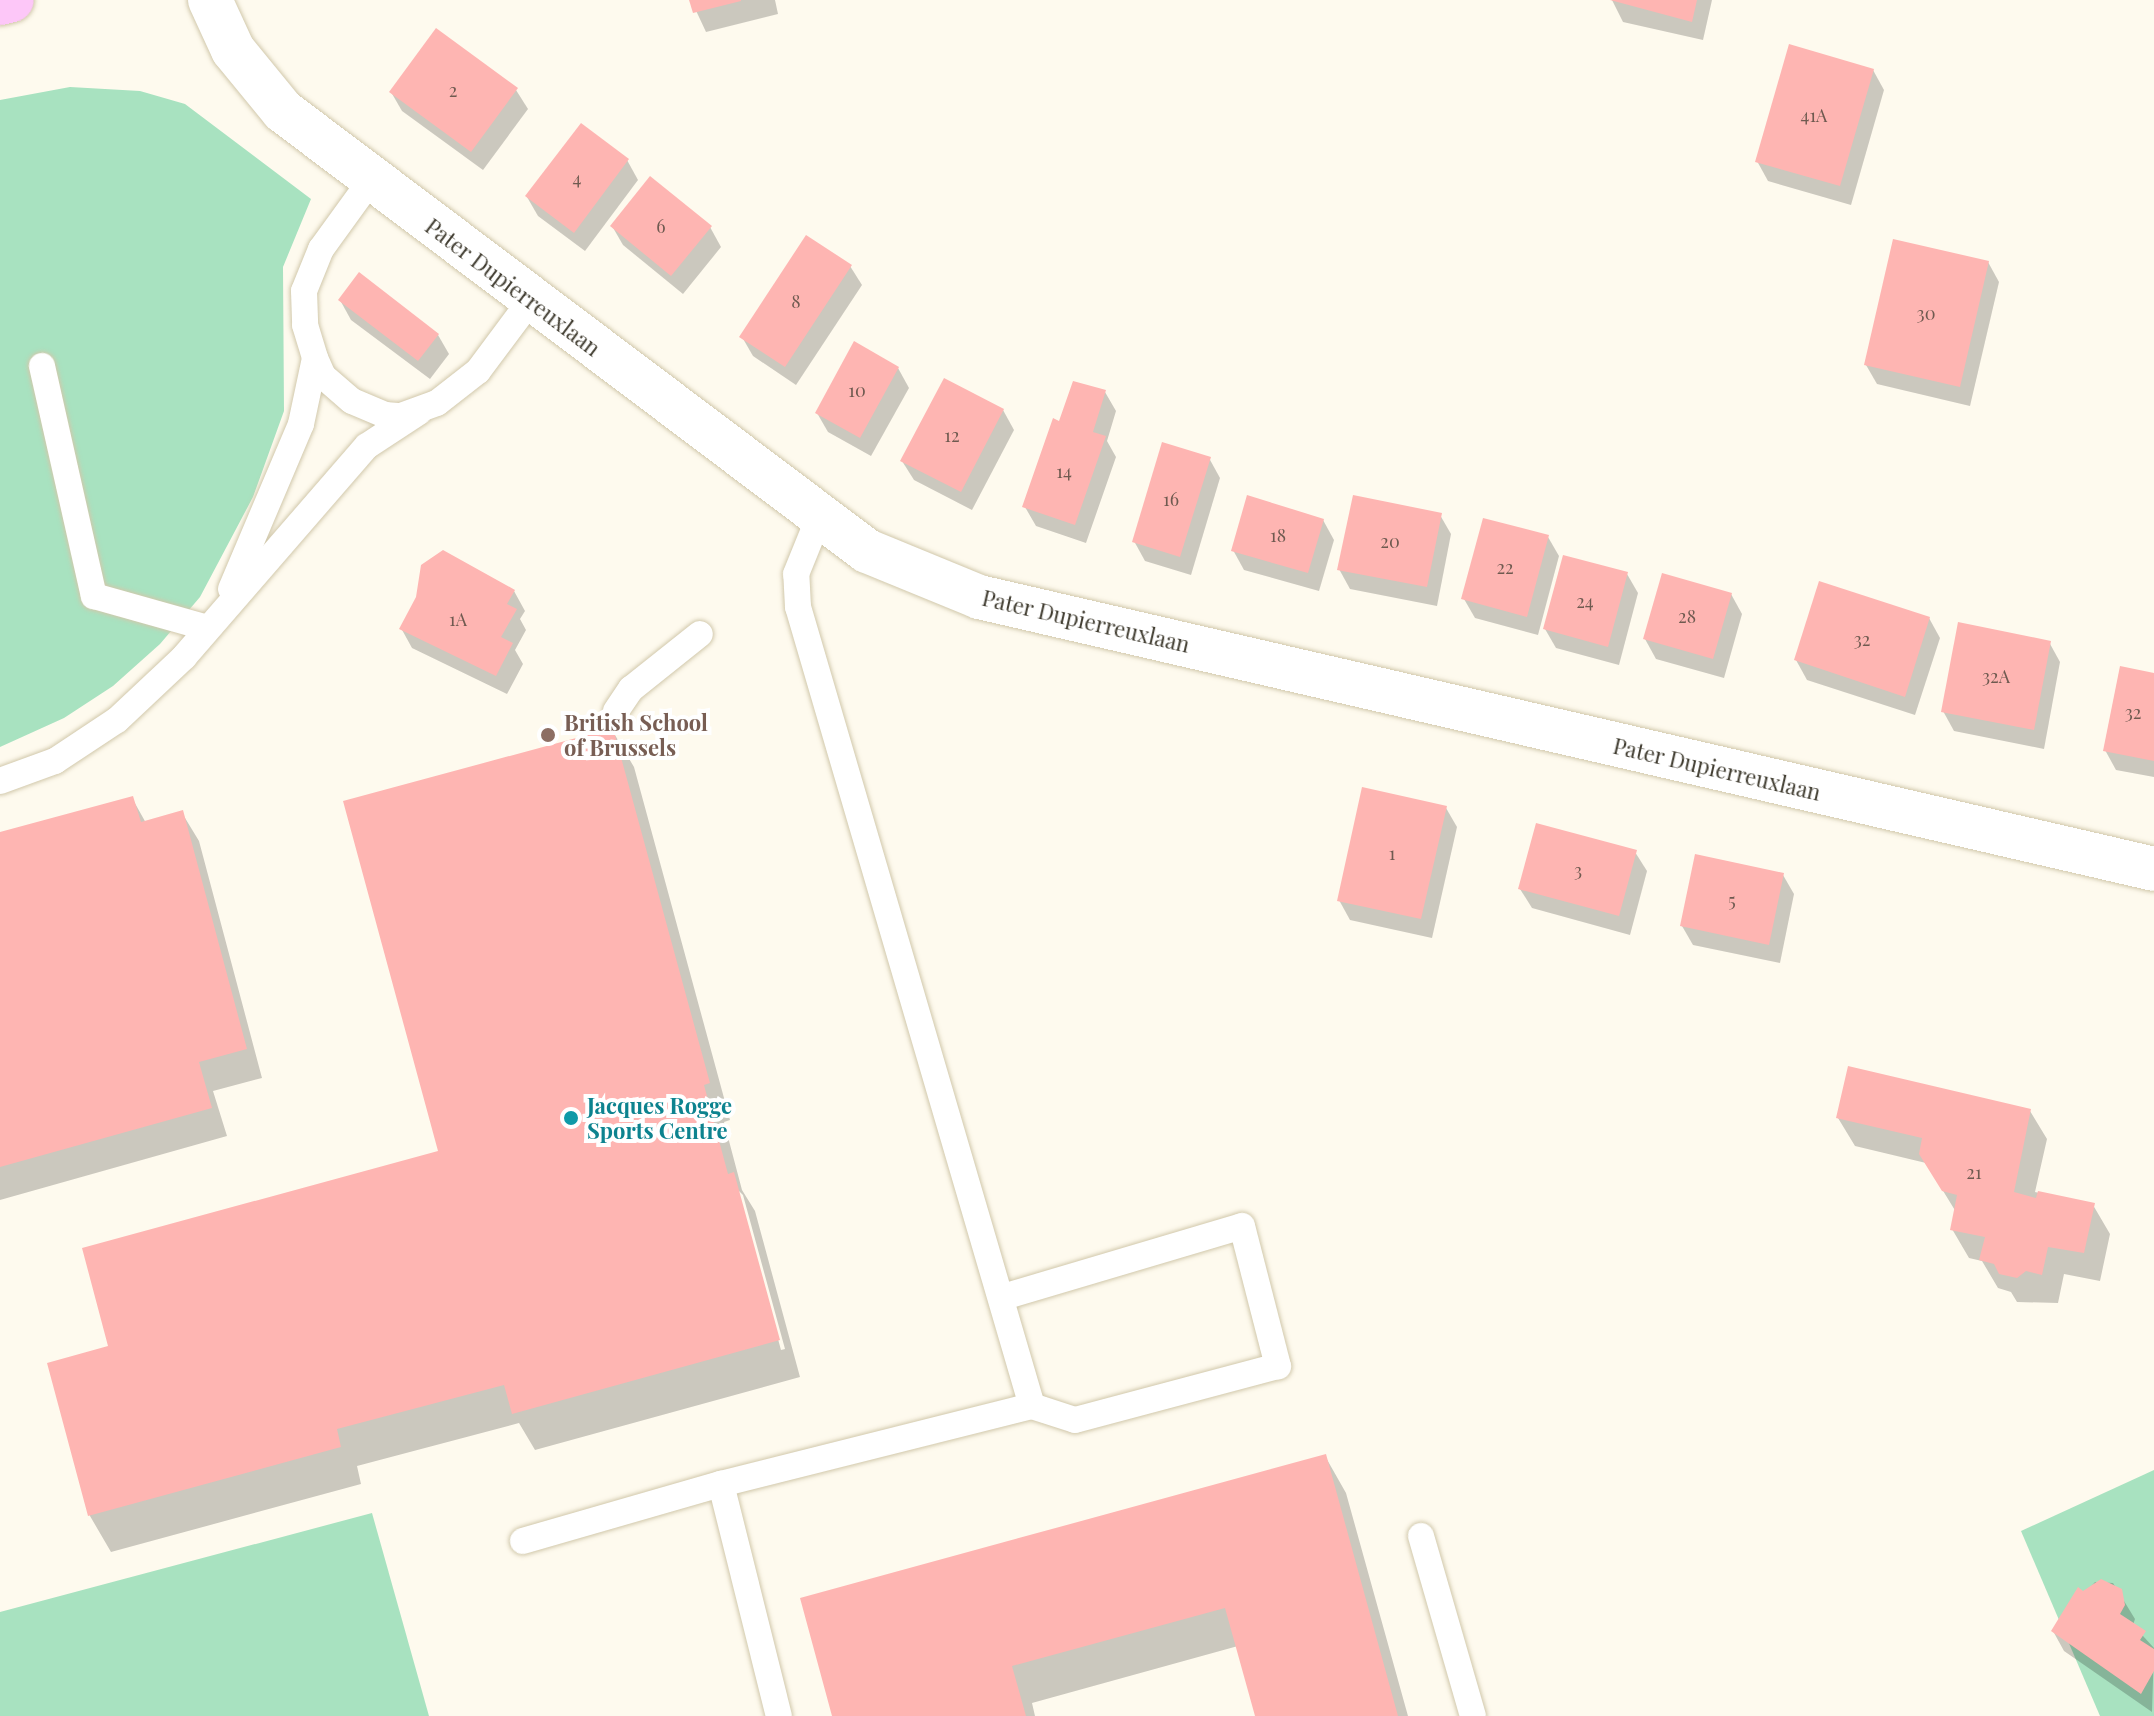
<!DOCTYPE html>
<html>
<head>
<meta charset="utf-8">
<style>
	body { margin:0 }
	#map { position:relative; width:2154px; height:1716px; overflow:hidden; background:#fefaee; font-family:"Playfair Display",serif }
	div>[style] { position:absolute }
	.green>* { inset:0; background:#a8e2c0 }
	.shadow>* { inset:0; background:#0003 }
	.building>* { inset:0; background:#feb5b2 }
	.roads { filter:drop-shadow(0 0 2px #d1c8ab) drop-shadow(0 0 2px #d1c8ab) }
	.lane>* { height:26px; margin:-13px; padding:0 13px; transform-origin:13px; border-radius:13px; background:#fff }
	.street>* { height:44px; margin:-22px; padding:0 22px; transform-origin:22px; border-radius:22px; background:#fff }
	.primary>* { height:44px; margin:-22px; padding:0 22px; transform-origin:22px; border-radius:22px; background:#fdc7f8 }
	.dots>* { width:22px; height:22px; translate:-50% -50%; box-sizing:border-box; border:4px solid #fff; border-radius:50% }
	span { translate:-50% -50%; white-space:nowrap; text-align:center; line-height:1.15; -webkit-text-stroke:8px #fff; paint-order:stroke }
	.number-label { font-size:18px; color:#6f5a50 }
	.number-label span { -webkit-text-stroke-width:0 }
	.street-label { font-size:22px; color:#3f3b2f }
	.education-label { font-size:22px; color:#785e54; font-weight:700 }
	.left { translate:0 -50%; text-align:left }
	.culture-label { font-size:22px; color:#0d838f; font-weight:700 }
</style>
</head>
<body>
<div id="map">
	<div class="green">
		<i style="clip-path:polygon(70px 87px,140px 91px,185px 104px,311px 199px,283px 267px,284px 411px,253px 497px,200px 597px,160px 644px,113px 686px,64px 718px,0 747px,0 100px)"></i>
		<i style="clip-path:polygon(2154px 1470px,2154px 1716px,2100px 1716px,2021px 1531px)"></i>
		<i style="clip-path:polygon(372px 1513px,429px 1716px,0 1716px,0 1612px)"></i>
	</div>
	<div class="shadow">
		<i style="clip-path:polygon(691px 0,775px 0,778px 14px,706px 32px)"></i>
		<i style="clip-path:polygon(1612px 0,1712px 0,1703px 40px,1623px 22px)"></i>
		<i style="clip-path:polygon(1873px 70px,1884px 90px,1851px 205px,1768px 181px,1757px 161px)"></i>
		<i style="clip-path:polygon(516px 90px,528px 109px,483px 170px,402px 111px,391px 92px)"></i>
		<i style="clip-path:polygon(627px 160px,638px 180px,585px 251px,538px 216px,527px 197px)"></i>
		<i style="clip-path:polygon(612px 226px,710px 227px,721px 247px,683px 294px,623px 245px)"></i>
		<i style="clip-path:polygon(1988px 262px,1999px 282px,1970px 406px,1877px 384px,1866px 365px)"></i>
		<i style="clip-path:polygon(850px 266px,862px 285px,796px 385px,753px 356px,742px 337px)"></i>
		<i style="clip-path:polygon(340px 300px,438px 335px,449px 354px,430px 379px,351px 320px)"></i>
		<i style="clip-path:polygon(898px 368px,909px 388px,871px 456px,828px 432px,817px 413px)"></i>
		<i style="clip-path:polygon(1105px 392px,1116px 411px,1107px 441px,1116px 457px,1086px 543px,1036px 526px,1025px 507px,1060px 423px)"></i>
		<i style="clip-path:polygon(1003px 410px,1014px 430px,972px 510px,914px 480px,902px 461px)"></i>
		<i style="clip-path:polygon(1209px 458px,1220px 478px,1191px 575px,1145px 561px,1134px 541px)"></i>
		<i style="clip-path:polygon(1440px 515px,1451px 534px,1437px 606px,1350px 589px,1339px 569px)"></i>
		<i style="clip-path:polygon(1323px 520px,1334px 540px,1319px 591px,1244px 570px,1233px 550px)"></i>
		<i style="clip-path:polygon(1548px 537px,1559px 556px,1538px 635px,1475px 618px,1464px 599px)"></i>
		<i style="clip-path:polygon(1627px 574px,1638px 593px,1619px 665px,1556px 648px,1545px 629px)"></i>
		<i style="clip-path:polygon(514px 591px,525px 611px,520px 619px,526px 630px,515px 650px,523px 664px,507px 694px,412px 648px,401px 628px)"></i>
		<i style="clip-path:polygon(1731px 594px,1742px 614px,1724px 678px,1656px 659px,1645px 639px)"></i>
		<i style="clip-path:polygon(1929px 618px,1940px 638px,1915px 715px,1807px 680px,1796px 660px)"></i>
		<i style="clip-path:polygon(2049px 642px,2060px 662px,2044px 749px,1954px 731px,1943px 711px)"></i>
		<i style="clip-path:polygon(2154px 675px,2154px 777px,2116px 770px,2105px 750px)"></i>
		<i style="clip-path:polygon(evenodd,612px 730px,634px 767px,730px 1120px,724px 1122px,742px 1190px,755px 1211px,800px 1377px,535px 1450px,519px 1423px,357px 1466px,361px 1484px,111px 1552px,90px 1516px,49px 1364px,111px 1347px,440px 1152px,612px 730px,737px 1189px,743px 1195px,785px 1349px,781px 1350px,737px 1189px)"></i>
		<i style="clip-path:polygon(132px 798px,146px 823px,182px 813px,199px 841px,262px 1078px,213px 1091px,227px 1136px,0 1200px,0 834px)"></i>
		<i style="clip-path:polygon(1446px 808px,1457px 827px,1432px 938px,1350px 920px,1339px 900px)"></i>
		<i style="clip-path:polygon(1635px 852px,1647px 871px,1630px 935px,1532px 908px,1520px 889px)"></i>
		<i style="clip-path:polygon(1783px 875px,1794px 894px,1780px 963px,1693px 945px,1682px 926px)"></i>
		<i style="clip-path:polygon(2030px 1111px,2047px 1139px,2035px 1192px,2093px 1205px,2110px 1234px,2100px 1281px,2064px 1274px,2058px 1303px,2017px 1302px,2011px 1292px,1998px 1288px,1982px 1261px,1969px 1258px,1952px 1229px,1956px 1212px,1926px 1163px,1855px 1146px,1838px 1118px)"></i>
		<i style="clip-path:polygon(1325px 1456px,1346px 1493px,1408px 1716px,1257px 1716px,1238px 1646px,1032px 1703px,1035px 1716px,834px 1716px)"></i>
		<i style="clip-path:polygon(2095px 1582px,2113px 1583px,2135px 1619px,2133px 1625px,2154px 1648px,2152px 1712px,2064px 1651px,2053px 1631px)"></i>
	</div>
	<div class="building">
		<i style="clip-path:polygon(689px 0,741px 0,741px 1px,693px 13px)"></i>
		<i style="clip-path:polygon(1610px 0,1697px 0,1692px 22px)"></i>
		<i style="clip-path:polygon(436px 28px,518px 88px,471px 152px,389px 92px)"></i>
		<i style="clip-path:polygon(1789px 44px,1874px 69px,1840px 186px,1755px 162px)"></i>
		<i style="clip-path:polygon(581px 123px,629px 159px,574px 233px,525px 196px)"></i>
		<i style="clip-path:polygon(650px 176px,712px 226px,671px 276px,610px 226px)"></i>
		<i style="clip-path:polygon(806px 235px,852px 265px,785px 367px,739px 337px)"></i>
		<i style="clip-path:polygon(1893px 239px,1989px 261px,1960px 387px,1864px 365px)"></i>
		<i style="clip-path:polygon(359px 272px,439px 334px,418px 361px,338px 300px)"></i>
		<i style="clip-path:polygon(854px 341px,899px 367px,860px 438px,815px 413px)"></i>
		<i style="clip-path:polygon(944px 378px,1004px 409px,961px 492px,900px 461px)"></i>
		<i style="clip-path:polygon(1073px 381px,1106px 390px,1093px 432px,1106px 436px,1075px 525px,1022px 507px,1053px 418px,1059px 421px)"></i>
		<i style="clip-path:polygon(1162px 442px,1211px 457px,1180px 557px,1132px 542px)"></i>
		<i style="clip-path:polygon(1247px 495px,1324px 519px,1308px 573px,1231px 551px)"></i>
		<i style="clip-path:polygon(1353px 495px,1442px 513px,1427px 587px,1337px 570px)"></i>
		<i style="clip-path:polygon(1483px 518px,1549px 535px,1527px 617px,1461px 599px)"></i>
		<i style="clip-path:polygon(443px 550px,515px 590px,507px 604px,517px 609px,501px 637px,513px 643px,496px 676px,399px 629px,416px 597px,421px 565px)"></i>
		<i style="clip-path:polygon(1563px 555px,1628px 572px,1608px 647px,1543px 629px)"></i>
		<i style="clip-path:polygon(1662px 573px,1732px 593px,1713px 659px,1643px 639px)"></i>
		<i style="clip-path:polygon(1819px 581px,1930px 617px,1905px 697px,1794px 660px)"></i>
		<i style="clip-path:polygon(1958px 622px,2051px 641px,2034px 730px,1941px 712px)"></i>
		<i style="clip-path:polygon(2120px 666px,2154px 673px,2154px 761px,2103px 751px)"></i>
		<i style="clip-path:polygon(613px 728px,710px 1083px,704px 1085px,728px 1174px,734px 1172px,780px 1340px,512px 1414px,504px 1385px,337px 1429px,341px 1447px,88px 1516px,47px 1363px,108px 1346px,82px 1248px,438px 1151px,343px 801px)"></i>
		<i style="clip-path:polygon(1362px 787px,1447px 806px,1421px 919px,1337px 901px)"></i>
		<i style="clip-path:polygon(133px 796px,141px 822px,183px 810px,247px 1049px,199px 1062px,212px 1108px,0 1167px,0 832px)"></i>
		<i style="clip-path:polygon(1536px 823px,1637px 850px,1619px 916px,1518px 889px)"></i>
		<i style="clip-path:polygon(1695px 854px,1784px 873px,1769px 945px,1680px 926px)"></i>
		<i style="clip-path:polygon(1848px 1066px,2031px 1109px,2014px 1192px,2036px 1198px,2038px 1191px,2095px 1203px,2084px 1253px,2048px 1247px,2042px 1275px,2026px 1271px,2017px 1278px,1999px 1274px,1994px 1264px,1979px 1260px,1985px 1237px,1950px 1230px,1957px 1195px,1942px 1191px,1919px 1154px,1922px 1138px,1836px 1118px)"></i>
		<i style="clip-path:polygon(1326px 1454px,1398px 1716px,1255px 1716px,1225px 1608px,1012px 1666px,1026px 1716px,832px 1716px,800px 1598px)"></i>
		<i style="clip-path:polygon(2101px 1579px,2122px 1589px,2125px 1605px,2120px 1614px,2146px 1631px,2140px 1640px,2154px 1649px,2154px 1671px,2141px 1694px,2051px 1631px,2078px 1587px,2083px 1591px)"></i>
	</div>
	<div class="roads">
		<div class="lane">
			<i style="left:371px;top:180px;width:85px;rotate:125.9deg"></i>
			<i style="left:321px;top:249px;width:45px;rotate:112deg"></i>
			<i style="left:304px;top:291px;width:34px;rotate:88deg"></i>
			<i style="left:305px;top:325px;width:34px;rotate:73deg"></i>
			<i style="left:315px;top:358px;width:20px;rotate:66deg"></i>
			<i style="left:323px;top:376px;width:38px;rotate:41deg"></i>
			<i style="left:352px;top:401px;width:36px;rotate:23deg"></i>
			<i style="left:385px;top:415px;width:16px;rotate:4deg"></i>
			<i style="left:401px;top:416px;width:38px;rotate:-20deg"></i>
			<i style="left:437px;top:403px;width:52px;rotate:-38deg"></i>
			<i style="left:478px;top:371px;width:89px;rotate:-53.3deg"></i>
			<i style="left:42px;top:366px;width:236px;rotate:77.3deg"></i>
			<i style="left:94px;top:596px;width:118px;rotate:15.7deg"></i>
			<i style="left:231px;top:589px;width:179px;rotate:-67deg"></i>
			<i style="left:301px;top:424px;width:67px;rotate:-78deg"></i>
			<i style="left:616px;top:711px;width:27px;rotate:-56deg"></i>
			<i style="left:631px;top:689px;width:88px;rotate:-38.6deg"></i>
			<i style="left:0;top:781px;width:59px;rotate:-20deg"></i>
			<i style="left:55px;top:761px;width:74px;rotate:-33.5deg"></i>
			<i style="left:117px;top:720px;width:92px;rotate:-43.2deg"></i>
			<i style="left:184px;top:657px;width:279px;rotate:-49.1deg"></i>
			<i style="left:367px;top:446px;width:62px;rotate:-33.2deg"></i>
			<i style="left:1003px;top:1297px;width:249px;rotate:-16.5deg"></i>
			<i style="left:1242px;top:1226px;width:145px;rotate:75.6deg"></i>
			<i style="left:1278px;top:1366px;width:210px;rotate:165.1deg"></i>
			<i style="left:1075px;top:1420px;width:45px;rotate:-162deg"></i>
			<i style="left:721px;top:1484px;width:239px;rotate:76deg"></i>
			<i style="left:1421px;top:1536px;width:187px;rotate:73.9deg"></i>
			<i style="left:523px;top:1541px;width:206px;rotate:-16.1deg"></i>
			<i style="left:721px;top:1484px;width:321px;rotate:-14.1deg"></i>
			<i style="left:1032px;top:1406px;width:833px;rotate:-106.32deg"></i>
			<i style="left:798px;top:607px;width:33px;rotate:-93deg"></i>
			<i style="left:796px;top:574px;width:64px;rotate:-67.9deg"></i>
		</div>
		<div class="street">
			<i style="left:210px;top:0;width:55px;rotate:65.3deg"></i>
			<i style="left:233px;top:50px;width:79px;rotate:50.7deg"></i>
			<i style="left:283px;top:111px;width:731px;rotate:37deg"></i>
			<i style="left:867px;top:551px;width:121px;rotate:22.3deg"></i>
			<i style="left:979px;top:597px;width:1206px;rotate:13.03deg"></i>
		</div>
		<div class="primary">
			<i style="left:0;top:3px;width:12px;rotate:-14deg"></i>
		</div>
	</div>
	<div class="dots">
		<i style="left:548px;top:735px;background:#8d6e63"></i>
		<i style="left:571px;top:1118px;background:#0f9aa8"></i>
	</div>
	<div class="number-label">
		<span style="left:453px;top:90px">2</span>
		<span style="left:1814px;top:115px">41A</span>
		<span style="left:577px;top:178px">4</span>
		<span style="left:661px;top:226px">6</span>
		<span style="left:796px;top:301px">8</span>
		<span style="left:1926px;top:313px">30</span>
		<span style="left:857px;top:390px">10</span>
		<span style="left:952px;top:435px">12</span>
		<span style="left:1064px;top:471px">14</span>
		<span style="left:1171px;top:499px">16</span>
		<span style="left:1278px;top:535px">18</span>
		<span style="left:1390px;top:541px">20</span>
		<span style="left:1505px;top:567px">22</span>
		<span style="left:1585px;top:601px">24</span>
		<span style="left:1687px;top:616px">28</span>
		<span style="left:458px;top:619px">1A</span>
		<span style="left:1862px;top:639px">32</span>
		<span style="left:1996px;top:676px">32A</span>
		<span style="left:2133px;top:712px">32</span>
		<span style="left:1392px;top:853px">1</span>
		<span style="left:1578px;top:870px">3</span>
		<span style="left:1732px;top:900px">5</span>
		<span style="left:1974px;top:1172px">21</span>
	</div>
	<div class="street-label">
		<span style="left:513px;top:287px;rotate:37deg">Pater Dupierreuxlaan</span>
		<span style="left:1086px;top:621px;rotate:13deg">Pater Dupierreuxlaan</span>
		<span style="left:1717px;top:769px;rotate:13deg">Pater Dupierreuxlaan</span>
	</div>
	<div class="education-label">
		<span class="left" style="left:564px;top:735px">British School<br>of Brussels</span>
	</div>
	<div class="culture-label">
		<span class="left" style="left:587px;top:1118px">Jacques Rogge<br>Sports Centre</span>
	</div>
</div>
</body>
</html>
